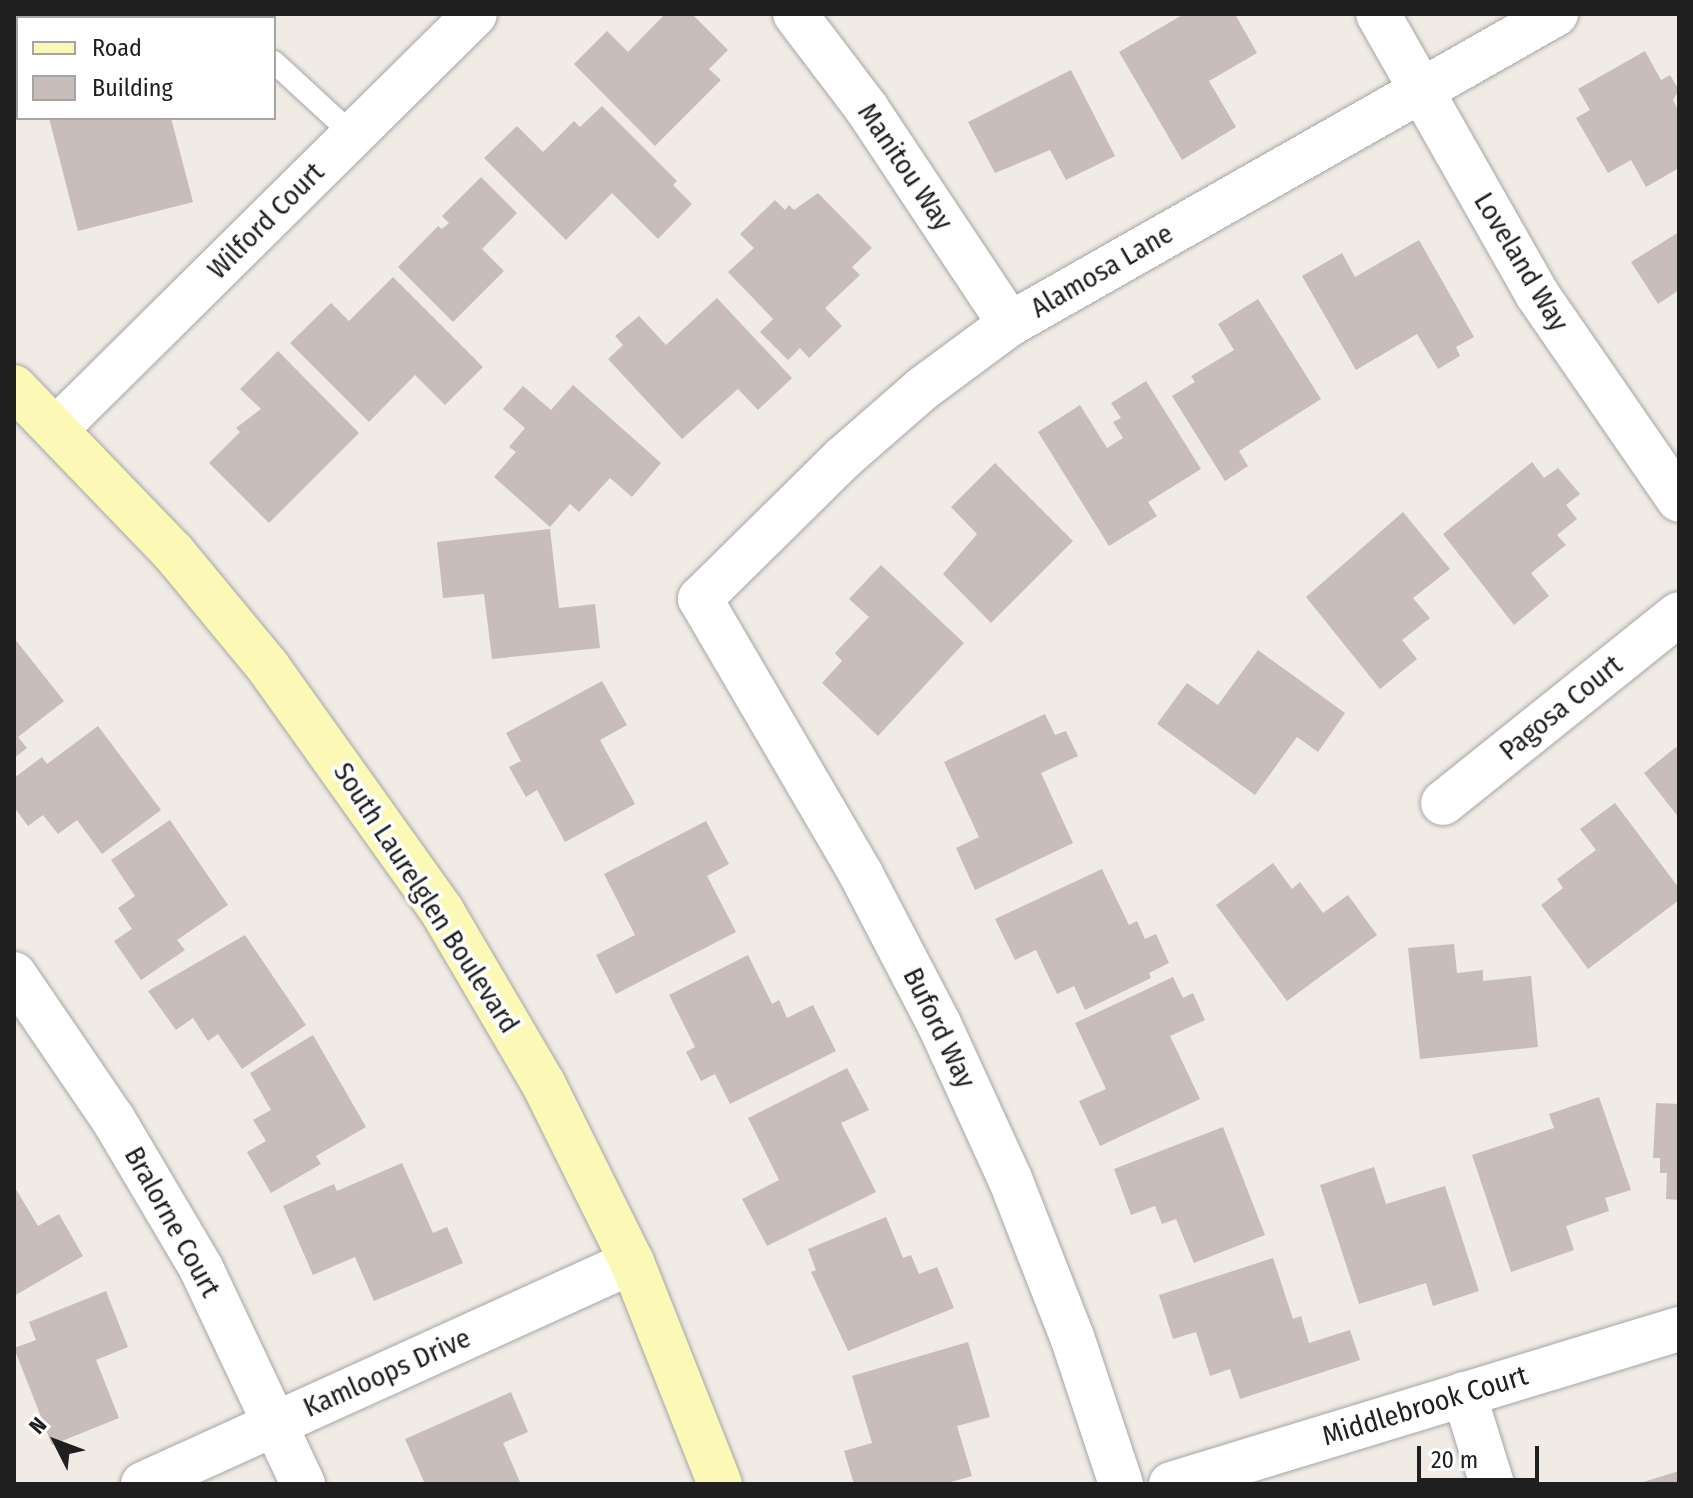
<!DOCTYPE html>
<html>
<head>
<meta charset="utf-8">
<style>
	body { margin:0 }
	#map { position:relative; width:1693px; height:1498px; overflow:hidden; background:#f0ebe5; font-family:"Fira Sans Condensed",sans-serif }
	div>[style] { position:absolute }
	.building>* { inset:0; background:#c8bdb8 }
	.roads { filter:drop-shadow(0 0 2px #a6a6a6) drop-shadow(0 0 2px #a6a6a6) }
	.lane>* { height:22px; margin:-11px; padding:0 11px; transform-origin:11px; border-radius:11px; background:#fff }
	.street>* { height:44px; margin:-22px; padding:0 22px; transform-origin:22px; border-radius:22px; background:#fff }
	.secondary>* { height:44px; margin:-22px; padding:0 22px; transform-origin:22px; border-radius:22px; background:#fcf9b7 }
	span { translate:-50% -50%; white-space:nowrap; text-align:center; line-height:1.15; -webkit-text-stroke:7px #fff; paint-order:stroke }
	.street-label { font-size:28px; color:#1f1f1f }
	.frame { position:absolute; inset:0; border:16px solid #1f1f1f; pointer-events:none }
	.legend { position:absolute; left:16px; top:16px; width:260px; height:104px; box-sizing:border-box; background:#fff; border:2px solid #a5a5a5; margin:0; padding:10px 14px; list-style:none; font-size:24px; color:#1f1f1f }
	.legend li { display:flex; align-items:center; gap:16px; height:40px }
	.legend b { width:40px; border:2px solid #a5a5a5 }
	.north { position:absolute; left:16px; top:1402px; width:80px; height:80px; -webkit-text-stroke:6px #fff; paint-order:stroke; rotate:312deg; font-size:22px; font-weight:700; line-height:32px; text-align:center; color:#1f1f1f }
	.north::after { content:''; display:block; margin:auto; width:28px; height:36px; background:#1f1f1f; clip-path:polygon(50% 0,100% 100%,50% 72%,0 100%) }
	.scale { position:absolute; left:1417px; top:1446px; width:122px; height:36px; box-sizing:border-box; border:4px solid #1f1f1f; border-top:0; padding-left:10px; font-size:24px; line-height:28px; white-space:nowrap; color:#1f1f1f; -webkit-text-stroke:6px #fff; paint-order:stroke }
</style>
</head>
<body>
<div id="map">
	<div class="building">
		<i style="clip-path:polygon(14px 14px,91px 18px,18px 18px,14px 109px)"></i>
		<i style="clip-path:polygon(665px 14px,692px 14px,728px 50px,709px 69px,721px 80px,655px 146px,574px 64px,607px 31px,628px 52px)"></i>
		<i style="clip-path:polygon(1184px 14px,1235px 14px,1257px 53px,1209px 81px,1236px 127px,1182px 160px,1119px 52px)"></i>
		<i style="clip-path:polygon(1645px 51px,1661px 80px,1670px 75px,1679px 90px,1673px 100px,1679px 112px,1679px 168px,1646px 187px,1631px 160px,1608px 173px,1576px 118px,1590px 110px,1578px 89px)"></i>
		<i style="clip-path:polygon(1071px 70px,1115px 156px,1066px 180px,1050px 150px,995px 173px,968px 122px)"></i>
		<i style="clip-path:polygon(602px 106px,677px 181px,673px 185px,692px 204px,658px 239px,612px 193px,566px 240px,484px 158px,517px 126px,543px 152px,574px 121px,580px 127px)"></i>
		<i style="clip-path:polygon(49px 118px,171px 118px,193px 202px,78px 231px)"></i>
		<i style="clip-path:polygon(481px 177px,517px 213px,482px 249px,504px 271px,453px 322px,398px 267px,438px 226px,442px 229px,449px 223px,442px 216px)"></i>
		<i style="clip-path:polygon(818px 193px,872px 248px,852px 267px,860px 275px,825px 308px,842px 326px,809px 358px,800px 348px,788px 360px,760px 332px,773px 319px,728px 272px,754px 248px,740px 234px,775px 200px,785px 210px,789px 205px,794px 210px)"></i>
		<i style="clip-path:polygon(1679px 232px,1679px 290px,1658px 304px,1631px 262px)"></i>
		<i style="clip-path:polygon(1419px 240px,1474px 337px,1456px 347px,1460px 356px,1438px 369px,1417px 334px,1356px 370px,1302px 276px,1342px 253px,1355px 277px)"></i>
		<i style="clip-path:polygon(393px 277px,483px 367px,445px 405px,415px 375px,369px 422px,290px 343px,331px 303px,349px 321px)"></i>
		<i style="clip-path:polygon(717px 298px,792px 378px,758px 410px,738px 389px,682px 439px,608px 359px,623px 345px,615px 336px,639px 316px,666px 345px)"></i>
		<i style="clip-path:polygon(1258px 299px,1321px 399px,1239px 451px,1248px 466px,1225px 481px,1172px 396px,1195px 382px,1191px 376px,1234px 350px,1218px 324px)"></i>
		<i style="clip-path:polygon(278px 351px,359px 433px,269px 523px,209px 463px,240px 432px,236px 428px,261px 409px,240px 389px)"></i>
		<i style="clip-path:polygon(1146px 381px,1201px 469px,1148px 502px,1157px 516px,1109px 546px,1038px 432px,1080px 405px,1107px 448px,1123px 438px,1113px 422px,1121px 418px,1111px 403px)"></i>
		<i style="clip-path:polygon(573px 385px,661px 463px,632px 497px,610px 478px,579px 512px,570px 504px,550px 527px,494px 477px,516px 452px,509px 447px,525px 428px,503px 409px,523px 386px,551px 410px)"></i>
		<i style="clip-path:polygon(1532px 462px,1544px 478px,1558px 468px,1580px 494px,1566px 505px,1577px 519px,1557px 535px,1566px 545px,1531px 573px,1549px 596px,1514px 625px,1443px 534px)"></i>
		<i style="clip-path:polygon(995px 463px,1073px 541px,991px 623px,943px 574px,977px 534px,951px 507px)"></i>
		<i style="clip-path:polygon(1403px 512px,1450px 569px,1413px 598px,1430px 618px,1402px 640px,1417px 659px,1380px 689px,1306px 597px)"></i>
		<i style="clip-path:polygon(550px 529px,559px 608px,595px 604px,600px 648px,492px 659px,484px 594px,443px 598px,437px 542px)"></i>
		<i style="clip-path:polygon(881px 565px,964px 643px,878px 736px,822px 683px,842px 661px,835px 653px,869px 617px,849px 599px)"></i>
		<i style="clip-path:polygon(14px 638px,64px 701px,18px 737px,27px 748px,14px 758px)"></i>
		<i style="clip-path:polygon(1258px 650px,1345px 713px,1318px 752px,1297px 737px,1255px 795px,1157px 724px,1187px 683px,1218px 705px)"></i>
		<i style="clip-path:polygon(602px 681px,627px 725px,600px 740px,635px 804px,565px 842px,537px 790px,526px 797px,509px 767px,521px 761px,506px 733px)"></i>
		<i style="clip-path:polygon(1045px 714px,1055px 735px,1066px 731px,1078px 756px,1041px 773px,1073px 843px,975px 890px,956px 848px,979px 837px,944px 762px)"></i>
		<i style="clip-path:polygon(98px 726px,161px 810px,102px 854px,77px 820px,58px 834px,43px 815px,28px 826px,14px 807px,14px 778px,42px 757px,47px 764px)"></i>
		<i style="clip-path:polygon(1676px 747px,1679px 751px,1679px 818px,1644px 773px)"></i>
		<i style="clip-path:polygon(1615px 803px,1679px 888px,1679px 900px,1588px 969px,1541px 905px,1563px 888px,1557px 879px,1596px 850px,1580px 829px)"></i>
		<i style="clip-path:polygon(170px 820px,228px 905px,177px 940px,185px 950px,141px 980px,114px 941px,132px 929px,118px 908px,135px 896px,111px 860px)"></i>
		<i style="clip-path:polygon(706px 821px,729px 864px,707px 876px,736px 932px,616px 994px,596px 955px,635px 935px,604px 874px)"></i>
		<i style="clip-path:polygon(1273px 863px,1292px 889px,1300px 882px,1323px 913px,1348px 895px,1377px 935px,1287px 1001px,1216px 905px)"></i>
		<i style="clip-path:polygon(1102px 869px,1129px 925px,1137px 921px,1145px 939px,1156px 934px,1169px 963px,1149px 973px,1151px 978px,1085px 1010px,1074px 986px,1057px 994px,1036px 950px,1015px 960px,995px 919px)"></i>
		<i style="clip-path:polygon(245px 935px,306px 1025px,242px 1069px,218px 1034px,208px 1041px,193px 1018px,176px 1030px,148px 991px)"></i>
		<i style="clip-path:polygon(1454px 944px,1457px 973px,1483px 970px,1483px 981px,1531px 976px,1538px 1047px,1420px 1059px,1408px 948px)"></i>
		<i style="clip-path:polygon(748px 955px,772px 1004px,779px 1000px,787px 1018px,813px 1005px,836px 1051px,730px 1104px,715px 1074px,701px 1081px,686px 1052px,695px 1047px,669px 995px)"></i>
		<i style="clip-path:polygon(1173px 977px,1183px 998px,1193px 993px,1205px 1020px,1170px 1036px,1200px 1099px,1100px 1146px,1079px 1101px,1106px 1089px,1075px 1023px)"></i>
		<i style="clip-path:polygon(313px 1035px,366px 1127px,316px 1156px,321px 1164px,271px 1193px,247px 1152px,266px 1141px,253px 1120px,271px 1110px,250px 1073px)"></i>
		<i style="clip-path:polygon(847px 1068px,869px 1110px,841px 1123px,876px 1192px,767px 1246px,742px 1199px,779px 1180px,748px 1118px)"></i>
		<i style="clip-path:polygon(1599px 1097px,1631px 1190px,1605px 1198px,1609px 1211px,1566px 1226px,1574px 1250px,1511px 1272px,1472px 1155px,1554px 1128px,1549px 1114px)"></i>
		<i style="clip-path:polygon(1656px 1103px,1679px 1104px,1679px 1200px,1666px 1199px,1667px 1173px,1660px 1173px,1660px 1158px,1653px 1158px)"></i>
		<i style="clip-path:polygon(1223px 1127px,1265px 1235px,1194px 1263px,1176px 1219px,1162px 1224px,1155px 1206px,1131px 1215px,1114px 1169px)"></i>
		<i style="clip-path:polygon(402px 1163px,433px 1233px,447px 1227px,463px 1263px,374px 1301px,355px 1257px,313px 1275px,283px 1206px,334px 1184px,337px 1191px)"></i>
		<i style="clip-path:polygon(1374px 1167px,1386px 1204px,1445px 1186px,1479px 1291px,1433px 1306px,1426px 1283px,1359px 1304px,1320px 1185px)"></i>
		<i style="clip-path:polygon(14px 1186px,38px 1226px,59px 1214px,83px 1256px,14px 1296px)"></i>
		<i style="clip-path:polygon(886px 1217px,903px 1258px,911px 1255px,919px 1274px,937px 1267px,954px 1308px,848px 1351px,811px 1272px,816px 1270px,808px 1249px)"></i>
		<i style="clip-path:polygon(1273px 1258px,1293px 1319px,1301px 1316px,1309px 1343px,1350px 1330px,1360px 1360px,1240px 1399px,1230px 1369px,1210px 1376px,1196px 1332px,1173px 1339px,1159px 1295px)"></i>
		<i style="clip-path:polygon(106px 1291px,128px 1347px,96px 1360px,119px 1418px,52px 1445px,14px 1348px,36px 1340px,29px 1322px)"></i>
		<i style="clip-path:polygon(968px 1342px,990px 1417px,957px 1426px,972px 1476px,944px 1484px,854px 1484px,844px 1451px,872px 1443px,852px 1376px)"></i>
		<i style="clip-path:polygon(511px 1392px,528px 1432px,503px 1443px,521px 1484px,425px 1484px,405px 1439px)"></i>
		<i style="clip-path:polygon(1679px 1471px,1679px 1484px,1640px 1484px,1640px 1483px)"></i>
	</div>
	<div class="roads">
		<div class="lane">
			<i style="left:222px;top:14px;width:6px;rotate:45deg"></i>
			<i style="left:274px;top:62px;width:108px;rotate:42.7deg"></i>
		</div>
		<div class="street">
			<i style="left:795px;top:14px;width:119px;rotate:52.8deg"></i>
			<i style="left:867px;top:109px;width:258px;rotate:56.4deg"></i>
			<i style="left:1378px;top:14px;width:322px;rotate:60.4deg"></i>
			<i style="left:1537px;top:294px;width:250px;rotate:55.4deg"></i>
			<i style="left:57px;top:428px;width:588px;rotate:-44.72deg"></i>
			<i style="left:1443px;top:803px;width:302px;rotate:-38.7deg"></i>
			<i style="left:14px;top:974px;width:176px;rotate:55.7deg"></i>
			<i style="left:113px;top:1119px;width:173px;rotate:59.4deg"></i>
			<i style="left:201px;top:1268px;width:239px;rotate:64.7deg"></i>
			<i style="left:1464px;top:1394px;width:94px;rotate:72.7deg"></i>
			<i style="left:143px;top:1484px;width:537px;rotate:-24.42deg"></i>
			<i style="left:1121px;top:1484px;width:155px;rotate:-108.4deg"></i>
			<i style="left:1072px;top:1337px;width:170px;rotate:-111.4deg"></i>
			<i style="left:1010px;top:1179px;width:170px;rotate:-114.6deg"></i>
			<i style="left:939px;top:1024px;width:169px;rotate:-117.5deg"></i>
			<i style="left:861px;top:874px;width:319px;rotate:-120.3deg"></i>
			<i style="left:700px;top:599px;width:201px;rotate:-44.6deg"></i>
			<i style="left:843px;top:458px;width:105px;rotate:-41.1deg"></i>
			<i style="left:922px;top:389px;width:109px;rotate:-36.5deg"></i>
			<i style="left:1010px;top:324px;width:628px;rotate:-29.59deg"></i>
			<i style="left:1171px;top:1484px;width:531px;rotate:-16.97deg"></i>
		</div>
		<div class="secondary">
			<i style="left:14px;top:387px;width:229px;rotate:46.1deg"></i>
			<i style="left:173px;top:552px;width:149px;rotate:50.4deg"></i>
			<i style="left:268px;top:667px;width:300px;rotate:54.5deg"></i>
			<i style="left:442px;top:911px;width:199px;rotate:59.6deg"></i>
			<i style="left:543px;top:1083px;width:200px;rotate:63.6deg"></i>
			<i style="left:632px;top:1262px;width:239px;rotate:68.4deg"></i>
		</div>
	</div>
	<div class="street-label">
		<span style="left:905px;top:167px;rotate:56deg">Manitou Way</span>
		<span style="left:266px;top:221px;rotate:-45deg">Wilford Court</span>
		<span style="left:1521px;top:262px;rotate:59deg">Loveland Way</span>
		<span style="left:1102px;top:271px;rotate:-30deg">Alamosa Lane</span>
		<span style="left:1561px;top:708px;rotate:-39deg">Pagosa Court</span>
		<span style="left:426px;top:898px;rotate:57deg">South Laurelglen Boulevard</span>
		<span style="left:939px;top:1028px;rotate:64deg">Buford Way</span>
		<span style="left:172px;top:1222px;rotate:61deg">Bralorne Court</span>
		<span style="left:387px;top:1373px;rotate:-24deg">Kamloops Drive</span>
		<span style="left:1425px;top:1406px;rotate:-17deg">Middlebrook Court</span>
	</div>
	<div class="frame"></div>
	<ul class="legend">
	<li><b style="height:10px;background:#fcf9b7"></b>Road</li>
	<li><b style="height:22px;background:#c8bdb8"></b>Building</li>
	</ul>
	<div class="north">N</div>
	<div class="scale">20 m</div>
</div>
</body>
</html>
